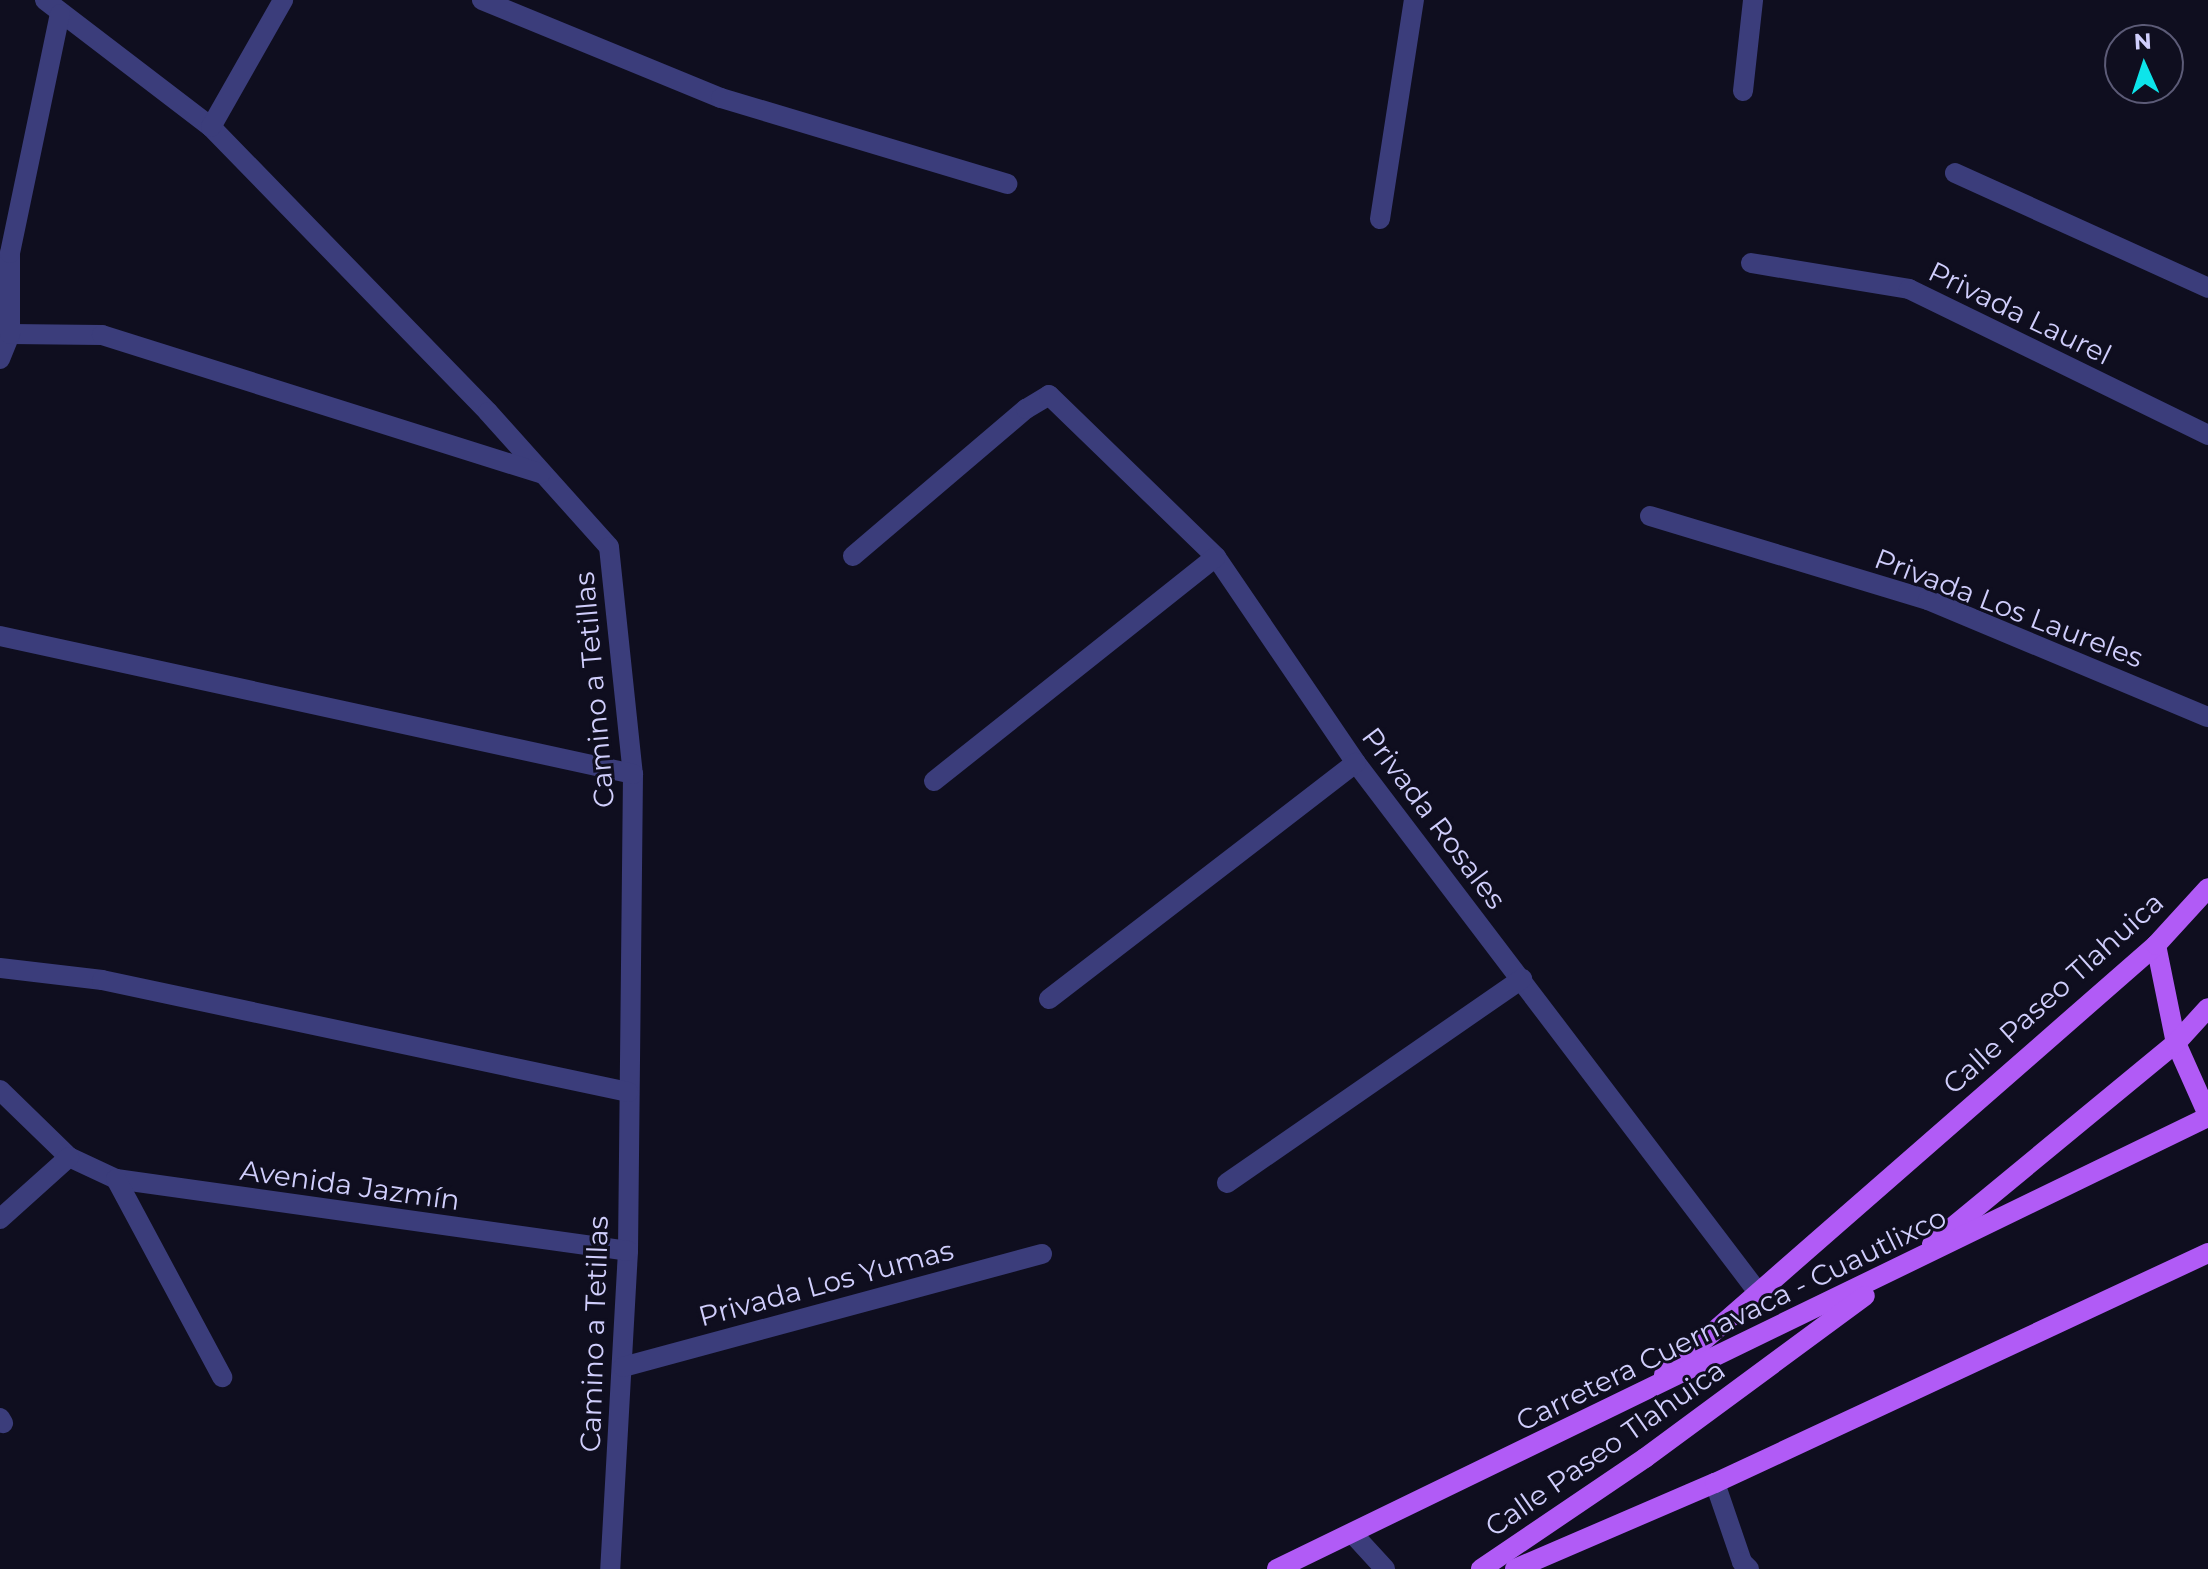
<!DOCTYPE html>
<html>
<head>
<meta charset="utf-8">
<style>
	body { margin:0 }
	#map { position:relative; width:2208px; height:1569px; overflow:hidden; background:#0f0e1f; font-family:Montserrat,sans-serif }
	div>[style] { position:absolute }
	.minor>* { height:20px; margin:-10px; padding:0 10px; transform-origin:10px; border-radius:10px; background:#3b3d7b }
	.major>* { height:20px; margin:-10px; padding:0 10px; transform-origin:10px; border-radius:10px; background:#b15bf6 }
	span { translate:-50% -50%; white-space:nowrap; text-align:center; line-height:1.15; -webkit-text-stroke:6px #0f0e1f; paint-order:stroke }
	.street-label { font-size:28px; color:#d0cefc }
	.north { position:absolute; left:2104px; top:24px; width:80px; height:80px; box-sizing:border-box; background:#0f0e1f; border:2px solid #5c5b77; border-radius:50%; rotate:357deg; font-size:22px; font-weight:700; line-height:32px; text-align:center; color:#d0cefc }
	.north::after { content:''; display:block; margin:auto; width:28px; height:36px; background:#0de4ea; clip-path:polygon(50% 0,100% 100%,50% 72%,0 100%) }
</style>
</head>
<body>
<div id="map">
	<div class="minor">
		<i style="left:45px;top:0;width:209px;rotate:37.4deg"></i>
		<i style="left:211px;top:127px;width:397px;rotate:45.8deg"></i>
		<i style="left:488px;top:412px;width:181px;rotate:48.1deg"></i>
		<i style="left:609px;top:547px;width:228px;rotate:84deg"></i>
		<i style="left:633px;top:774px;width:477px;rotate:90.6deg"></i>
		<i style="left:628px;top:1251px;width:319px;rotate:93.2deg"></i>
		<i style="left:482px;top:0;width:258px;rotate:22.3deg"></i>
		<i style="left:721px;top:98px;width:299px;rotate:16.7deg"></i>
		<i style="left:1743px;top:91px;width:92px;rotate:-83.7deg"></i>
		<i style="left:211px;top:127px;width:146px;rotate:-60.4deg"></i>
		<i style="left:1955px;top:173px;width:278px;rotate:24.4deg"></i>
		<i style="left:1380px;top:219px;width:222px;rotate:-81.2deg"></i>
		<i style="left:1751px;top:263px;width:160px;rotate:9.3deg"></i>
		<i style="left:1909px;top:289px;width:333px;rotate:26deg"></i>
		<i style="left:10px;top:334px;width:92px;rotate:0.6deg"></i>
		<i style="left:102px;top:335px;width:460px;rotate:17.5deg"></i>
		<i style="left:0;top:359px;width:27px;rotate:-68deg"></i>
		<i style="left:10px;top:334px;width:81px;rotate:-90deg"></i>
		<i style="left:10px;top:253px;width:244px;rotate:-78.2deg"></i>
		<i style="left:1650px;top:516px;width:290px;rotate:16.8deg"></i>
		<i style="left:1928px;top:600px;width:303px;rotate:22.7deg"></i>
		<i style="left:853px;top:556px;width:227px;rotate:-40.4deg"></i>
		<i style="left:1026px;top:409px;width:27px;rotate:-31deg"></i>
		<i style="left:1049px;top:395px;width:233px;rotate:44.1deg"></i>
		<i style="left:1216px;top:557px;width:249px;rotate:55.8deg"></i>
		<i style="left:1356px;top:763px;width:663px;rotate:52.78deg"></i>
		<i style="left:0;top:636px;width:648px;rotate:12.3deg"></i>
		<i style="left:934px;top:781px;width:360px;rotate:-38.5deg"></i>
		<i style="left:0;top:968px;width:103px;rotate:6.7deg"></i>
		<i style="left:102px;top:980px;width:538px;rotate:12.02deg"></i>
		<i style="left:1049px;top:999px;width:387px;rotate:-37.6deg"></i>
		<i style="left:0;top:1090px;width:96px;rotate:44.2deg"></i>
		<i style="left:69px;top:1157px;width:52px;rotate:25.1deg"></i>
		<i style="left:116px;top:1179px;width:517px;rotate:8deg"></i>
		<i style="left:116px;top:1179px;width:225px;rotate:61.8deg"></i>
		<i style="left:1227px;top:1183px;width:359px;rotate:-34.7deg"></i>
		<i style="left:0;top:1219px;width:93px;rotate:-41.9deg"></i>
		<i style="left:623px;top:1367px;width:434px;rotate:-15.1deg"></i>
		<i style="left:0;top:1418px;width:6px;rotate:59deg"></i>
		<i style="left:1715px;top:1483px;width:83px;rotate:71.1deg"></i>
		<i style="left:1742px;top:1562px;width:10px;rotate:45deg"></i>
		<i style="left:1352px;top:1533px;width:49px;rotate:47.5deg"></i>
	</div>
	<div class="major">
		<i style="left:2156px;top:945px;width:100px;rotate:78.5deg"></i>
		<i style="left:2176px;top:1043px;width:79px;rotate:66deg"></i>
		<i style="left:1932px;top:1244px;width:316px;rotate:-39.5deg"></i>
		<i style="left:2176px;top:1043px;width:47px;rotate:-47.6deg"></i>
		<i style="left:1664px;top:1375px;width:653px;rotate:-41.15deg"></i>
		<i style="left:2156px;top:945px;width:77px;rotate:-47.6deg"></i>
		<i style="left:1277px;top:1569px;width:1035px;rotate:-25.9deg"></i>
		<i style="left:1481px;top:1569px;width:198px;rotate:-34.1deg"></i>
		<i style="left:1645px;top:1458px;width:273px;rotate:-36.4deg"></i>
		<i style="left:1515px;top:1569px;width:218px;rotate:-23.3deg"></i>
		<i style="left:1715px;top:1483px;width:544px;rotate:-25.01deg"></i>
	</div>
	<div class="street-label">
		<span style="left:2020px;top:313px;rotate:26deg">Privada Laurel</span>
		<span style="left:2009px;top:608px;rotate:21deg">Privada Los Laureles</span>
		<span style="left:594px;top:690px;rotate:-95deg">Camino a Tetillas</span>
		<span style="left:1434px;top:818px;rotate:53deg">Privada Rosales</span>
		<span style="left:2053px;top:993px;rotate:-42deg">Calle Paseo Tlahuica</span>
		<span style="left:350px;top:1185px;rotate:8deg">Avenida Jazmín</span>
		<span style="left:826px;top:1283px;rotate:-15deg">Privada Los Yumas</span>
		<span style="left:1731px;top:1319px;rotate:-26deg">Carretera Cuernavaca - Cuautlixco</span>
		<span style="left:594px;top:1334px;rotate:-88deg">Camino a Tetillas</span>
		<span style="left:1605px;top:1448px;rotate:-35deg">Calle Paseo Tlahuica</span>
	</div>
	<div class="north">N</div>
</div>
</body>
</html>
